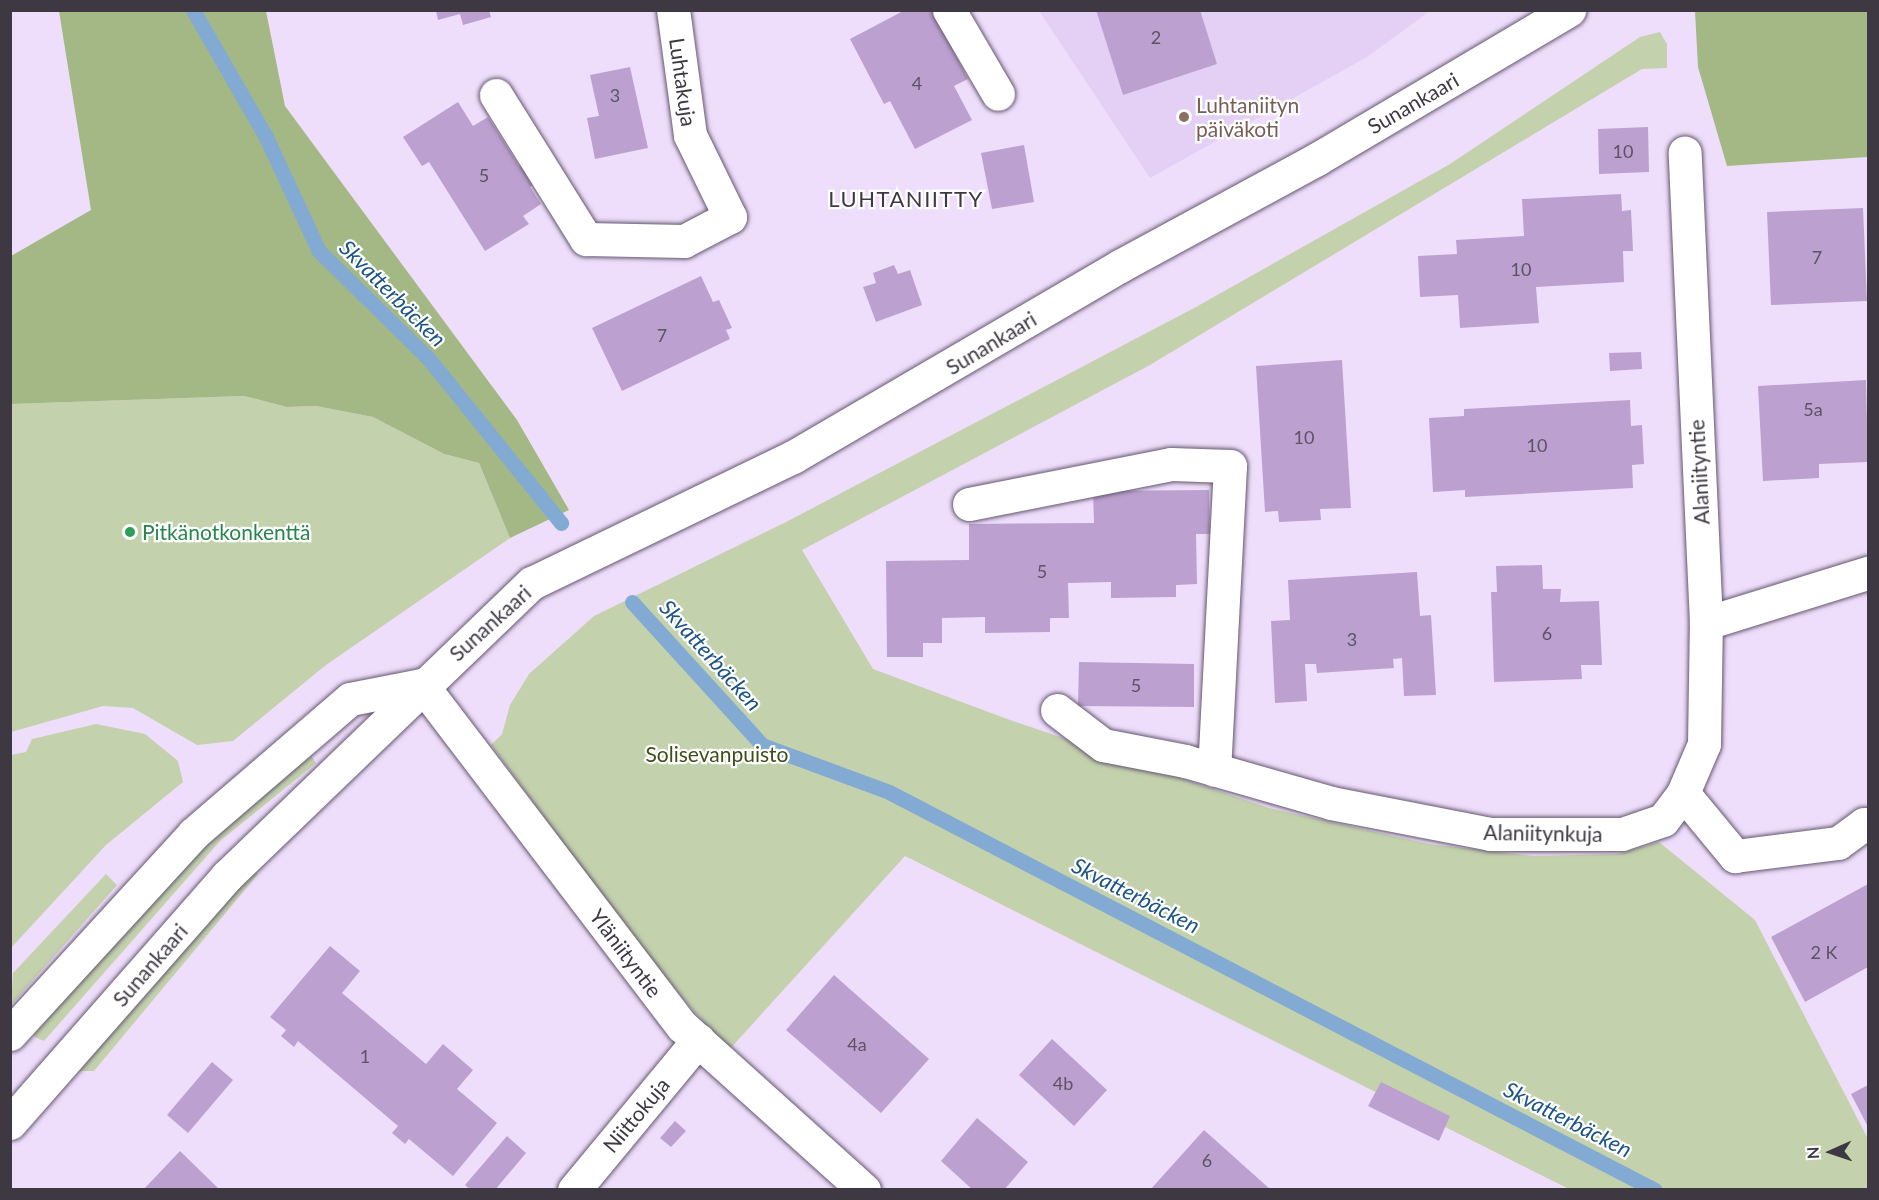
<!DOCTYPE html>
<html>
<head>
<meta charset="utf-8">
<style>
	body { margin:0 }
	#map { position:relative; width:1879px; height:1200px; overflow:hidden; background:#eedefb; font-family:Lato,sans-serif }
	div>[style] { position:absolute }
	.built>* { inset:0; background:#e4d0f4 }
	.green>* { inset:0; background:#c3d2ad }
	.forest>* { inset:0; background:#a4b885 }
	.stream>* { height:15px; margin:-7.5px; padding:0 7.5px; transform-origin:7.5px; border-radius:7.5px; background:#82aad3 }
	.building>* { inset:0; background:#bca1d0 }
	.roads { filter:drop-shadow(0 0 2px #655770) drop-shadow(0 0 2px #655770) }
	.minor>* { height:33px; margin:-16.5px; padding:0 16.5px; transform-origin:16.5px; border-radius:16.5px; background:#fff }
	.dots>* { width:16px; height:16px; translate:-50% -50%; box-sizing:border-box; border:3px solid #fff; border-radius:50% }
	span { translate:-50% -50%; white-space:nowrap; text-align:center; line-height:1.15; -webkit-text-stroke:4.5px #fff; paint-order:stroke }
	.number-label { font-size:18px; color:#5e5266 }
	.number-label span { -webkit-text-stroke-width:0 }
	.street-label { font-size:21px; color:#3e3843 }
	.education-label { font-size:21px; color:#785e54 }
	.left { translate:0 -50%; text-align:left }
	.leisure-label { font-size:21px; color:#27864d }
	.park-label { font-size:21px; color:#3d4e17 }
	.neighbourhood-label { font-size:22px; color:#3e3843; letter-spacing:1.5px }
	.water-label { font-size:22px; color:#1a5487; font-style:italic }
	.frame { position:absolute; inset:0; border:12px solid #3e3843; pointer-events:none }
	.north { position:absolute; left:1801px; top:1122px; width:60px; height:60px; -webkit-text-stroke:4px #fff; paint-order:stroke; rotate:267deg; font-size:16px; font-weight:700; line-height:24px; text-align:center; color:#3e3843 }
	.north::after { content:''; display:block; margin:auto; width:21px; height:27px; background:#3e3843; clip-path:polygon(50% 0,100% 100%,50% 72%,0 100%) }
</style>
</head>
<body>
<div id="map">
	<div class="built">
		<i style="clip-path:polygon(1039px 11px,1430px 11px,1367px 57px,1150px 178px)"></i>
	</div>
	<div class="green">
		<i style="clip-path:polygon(1660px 32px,1667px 44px,1667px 68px,1642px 69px,1150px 365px,802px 550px,873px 669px,1010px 720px,1269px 808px,1429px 844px,1533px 856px,1617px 854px,1659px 842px,1755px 920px,1868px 1139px,1868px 1189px,1569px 1189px,905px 856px,728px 1051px,641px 949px,491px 745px,502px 734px,510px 705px,529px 674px,594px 616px,786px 522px,1196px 307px,1450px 164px,1640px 37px)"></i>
		<i style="clip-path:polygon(244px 396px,287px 407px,316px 406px,373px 417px,444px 454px,479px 463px,510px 538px,326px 665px,233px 741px,197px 745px,133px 708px,103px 706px,11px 732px,10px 404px)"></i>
		<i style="clip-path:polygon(96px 724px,145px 734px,178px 761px,183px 782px,106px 845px,11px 948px,11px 755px,26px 752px,32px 739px)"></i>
		<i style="clip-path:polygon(308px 751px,316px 763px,220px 841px,44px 1041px,35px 1037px,34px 1030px,204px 834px)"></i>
		<i style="clip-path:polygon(245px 862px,258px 874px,94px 1071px,74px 1071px)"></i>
		<i style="clip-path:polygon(106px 874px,117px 885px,11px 1005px,13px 973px)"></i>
	</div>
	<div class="forest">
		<i style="clip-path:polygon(59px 11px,266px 11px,285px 106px,517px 420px,569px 510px,510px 538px,479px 463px,444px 454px,373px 417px,316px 406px,287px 407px,244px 396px,11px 404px,11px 256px,91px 210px)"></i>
		<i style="clip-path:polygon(1695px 11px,1868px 11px,1868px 157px,1727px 166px,1698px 67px)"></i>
	</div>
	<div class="stream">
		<i style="left:193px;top:10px;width:146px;rotate:60.1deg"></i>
		<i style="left:266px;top:137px;width:126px;rotate:65.1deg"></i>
		<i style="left:319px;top:251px;width:153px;rotate:44.5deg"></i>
		<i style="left:428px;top:358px;width:212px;rotate:51.1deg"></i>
		<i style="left:632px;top:602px;width:193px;rotate:47.7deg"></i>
		<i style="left:762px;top:745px;width:135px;rotate:20.3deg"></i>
		<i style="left:889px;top:792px;width:863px;rotate:27.46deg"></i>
	</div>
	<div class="building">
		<i style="clip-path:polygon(436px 10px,489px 10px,491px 17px,463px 25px,460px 14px,438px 20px)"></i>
		<i style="clip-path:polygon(905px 10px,932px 10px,968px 79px,954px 86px,972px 120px,915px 149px,890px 101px,884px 104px,850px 39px)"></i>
		<i style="clip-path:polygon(1096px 10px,1200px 10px,1217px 64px,1123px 95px)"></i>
		<i style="clip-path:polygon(630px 67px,648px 148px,595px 159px,587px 118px,599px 116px,590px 75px)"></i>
		<i style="clip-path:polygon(458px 102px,473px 126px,488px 117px,519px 166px,524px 163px,537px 183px,530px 187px,541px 204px,523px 216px,529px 224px,485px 251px,429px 162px,422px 166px,403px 137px)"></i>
		<i style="clip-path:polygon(1648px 127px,1649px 172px,1599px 174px,1598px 129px)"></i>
		<i style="clip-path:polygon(1024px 145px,1034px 202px,992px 209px,981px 153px)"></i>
		<i style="clip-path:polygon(1621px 194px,1622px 211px,1631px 210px,1633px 251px,1623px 251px,1624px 282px,1536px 287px,1539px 323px,1460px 328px,1458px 295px,1420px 297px,1418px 256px,1457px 254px,1456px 240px,1524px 236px,1522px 199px)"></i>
		<i style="clip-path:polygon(1863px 208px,1867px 301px,1771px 305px,1767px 212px)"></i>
		<i style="clip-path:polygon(894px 265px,898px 274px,910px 270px,922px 305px,876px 322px,863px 287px,876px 283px,873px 273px)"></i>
		<i style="clip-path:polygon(701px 276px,713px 302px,719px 300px,732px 328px,726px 330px,730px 339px,622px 391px,592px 328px)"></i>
		<i style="clip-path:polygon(1641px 352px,1642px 369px,1610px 371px,1609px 353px)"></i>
		<i style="clip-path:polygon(1342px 360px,1351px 508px,1320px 509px,1321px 520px,1279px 522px,1278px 511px,1265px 512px,1256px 366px)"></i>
		<i style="clip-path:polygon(1866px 380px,1868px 462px,1819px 464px,1819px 478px,1763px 481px,1758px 386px)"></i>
		<i style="clip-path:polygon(1630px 400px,1631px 426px,1642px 425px,1644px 464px,1632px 465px,1633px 488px,1465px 497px,1465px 490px,1433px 492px,1429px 418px,1464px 416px,1464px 409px)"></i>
		<i style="clip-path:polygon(1209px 490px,1210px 534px,1196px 534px,1197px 584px,1176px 585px,1176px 597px,1111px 598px,1111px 582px,1068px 583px,1069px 618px,1050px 618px,1050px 632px,985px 633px,985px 617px,942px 618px,942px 643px,923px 643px,923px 657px,887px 657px,886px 561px,969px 560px,969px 524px,1094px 523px,1093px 491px)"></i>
		<i style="clip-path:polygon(1542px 565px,1543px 589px,1561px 589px,1560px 602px,1599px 601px,1602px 665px,1581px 665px,1582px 679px,1494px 682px,1491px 592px,1497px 592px,1496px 566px)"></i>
		<i style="clip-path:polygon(1417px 572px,1420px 616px,1431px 615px,1436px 695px,1404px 696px,1402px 658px,1393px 659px,1394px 668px,1317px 673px,1316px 664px,1305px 664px,1307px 701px,1275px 703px,1271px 621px,1290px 620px,1288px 580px)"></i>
		<i style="clip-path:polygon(1079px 662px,1194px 664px,1194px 707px,1078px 706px)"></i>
		<i style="clip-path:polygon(1868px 884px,1868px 967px,1805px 1002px,1771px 937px)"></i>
		<i style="clip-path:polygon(330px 946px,360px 971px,342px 993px,426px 1064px,443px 1044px,473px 1070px,457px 1089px,497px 1123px,453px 1176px,409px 1139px,405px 1144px,392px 1133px,398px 1126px,298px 1041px,294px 1047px,281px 1036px,286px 1030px,270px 1017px)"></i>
		<i style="clip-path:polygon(834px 975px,929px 1059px,881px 1113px,786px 1030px)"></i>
		<i style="clip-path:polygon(1052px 1039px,1107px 1090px,1074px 1126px,1019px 1075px)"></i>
		<i style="clip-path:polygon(212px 1062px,233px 1080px,188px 1133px,167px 1115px)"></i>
		<i style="clip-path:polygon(1381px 1082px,1450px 1116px,1439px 1141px,1368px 1106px)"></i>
		<i style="clip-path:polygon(1868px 1085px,1868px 1127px,1851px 1094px)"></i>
		<i style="clip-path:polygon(977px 1118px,1028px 1162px,1004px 1190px,973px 1190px,941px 1161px)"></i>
		<i style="clip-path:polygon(675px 1121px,686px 1131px,671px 1147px,660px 1138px)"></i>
		<i style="clip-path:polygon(1204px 1130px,1271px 1190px,1150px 1190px)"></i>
		<i style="clip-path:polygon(507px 1136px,526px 1153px,495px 1190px,471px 1190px,465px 1185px)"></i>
		<i style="clip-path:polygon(180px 1151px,220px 1190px,143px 1190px)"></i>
	</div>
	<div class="roads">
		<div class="minor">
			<i style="left:949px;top:10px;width:97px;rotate:59.7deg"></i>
			<i style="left:496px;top:95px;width:170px;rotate:58deg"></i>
			<i style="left:586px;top:239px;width:98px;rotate:1.2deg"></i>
			<i style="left:684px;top:241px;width:52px;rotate:-27.6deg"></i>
			<i style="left:730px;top:217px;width:91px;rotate:-116deg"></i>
			<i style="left:690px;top:135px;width:126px;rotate:-97.7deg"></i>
			<i style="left:969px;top:504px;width:206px;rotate:-11.2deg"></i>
			<i style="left:1171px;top:464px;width:59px;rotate:1.9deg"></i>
			<i style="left:1230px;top:466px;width:304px;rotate:93deg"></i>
			<i style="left:1706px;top:623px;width:170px;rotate:-17.2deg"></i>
			<i style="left:422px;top:685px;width:429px;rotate:52.7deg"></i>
			<i style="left:682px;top:1026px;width:245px;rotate:42deg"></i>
			<i style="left:1057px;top:710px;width:58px;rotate:37.3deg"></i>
			<i style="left:1103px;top:745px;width:84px;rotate:11deg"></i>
			<i style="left:1185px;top:761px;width:152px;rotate:16deg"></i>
			<i style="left:1331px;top:803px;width:162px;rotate:11deg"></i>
			<i style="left:1490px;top:834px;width:132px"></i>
			<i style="left:1622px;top:834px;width:43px;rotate:-18.9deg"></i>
			<i style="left:1663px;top:820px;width:34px;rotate:-53deg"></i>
			<i style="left:1683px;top:793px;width:53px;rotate:-66.8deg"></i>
			<i style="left:1704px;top:744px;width:121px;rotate:-89.1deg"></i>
			<i style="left:1706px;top:623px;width:471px;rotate:-92.6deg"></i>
			<i style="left:1683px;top:793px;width:82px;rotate:50.5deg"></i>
			<i style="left:1735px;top:856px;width:104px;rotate:-7.2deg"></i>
			<i style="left:1838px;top:843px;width:32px;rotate:-36deg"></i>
			<i style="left:1864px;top:824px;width:4px;rotate:27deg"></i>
			<i style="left:10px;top:1034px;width:271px;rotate:-47.5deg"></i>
			<i style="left:193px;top:834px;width:207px;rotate:-40.7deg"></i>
			<i style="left:350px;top:699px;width:73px;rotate:-11deg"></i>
			<i style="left:10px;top:1123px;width:329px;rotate:-48.7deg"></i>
			<i style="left:227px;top:876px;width:423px;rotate:-43.9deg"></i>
			<i style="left:532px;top:583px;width:290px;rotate:-25.8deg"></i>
			<i style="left:793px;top:457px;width:379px;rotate:-30.3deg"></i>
			<i style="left:1120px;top:266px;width:224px;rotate:-28.5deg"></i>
			<i style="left:1317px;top:159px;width:293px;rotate:-30.6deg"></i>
			<i style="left:574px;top:1190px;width:195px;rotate:-50.4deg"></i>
		</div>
	</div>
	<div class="dots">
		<i style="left:1184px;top:117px;background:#8d6e63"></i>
		<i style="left:130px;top:532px;background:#2e9e5b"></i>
	</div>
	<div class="number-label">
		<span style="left:1156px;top:37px">2</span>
		<span style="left:917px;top:83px">4</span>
		<span style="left:615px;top:95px">3</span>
		<span style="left:1623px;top:151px">10</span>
		<span style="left:484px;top:175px">5</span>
		<span style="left:1817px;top:257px">7</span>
		<span style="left:1521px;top:269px">10</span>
		<span style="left:662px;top:335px">7</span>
		<span style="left:1813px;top:409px">5a</span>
		<span style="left:1304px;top:437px">10</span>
		<span style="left:1537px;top:445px">10</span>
		<span style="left:1042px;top:571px">5</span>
		<span style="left:1547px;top:633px">6</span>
		<span style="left:1352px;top:639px">3</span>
		<span style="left:1136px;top:685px">5</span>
		<span style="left:1824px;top:952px">2 K</span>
		<span style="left:857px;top:1044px">4a</span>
		<span style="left:365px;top:1056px">1</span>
		<span style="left:1063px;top:1083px">4b</span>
		<span style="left:1207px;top:1160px">6</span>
	</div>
	<div class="street-label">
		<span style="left:683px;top:82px;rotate:82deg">Luhtakuja</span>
		<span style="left:1413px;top:103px;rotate:-30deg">Sunankaari</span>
		<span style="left:991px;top:343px;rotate:-31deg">Sunankaari</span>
		<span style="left:1699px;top:472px;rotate:-93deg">Alaniityntie</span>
		<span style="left:490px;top:623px;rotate:-42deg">Sunankaari</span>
		<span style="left:1543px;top:833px;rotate:1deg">Alaniitynkuja</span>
		<span style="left:626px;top:953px;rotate:53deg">Yläniityntie</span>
		<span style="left:150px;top:965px;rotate:-49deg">Sunankaari</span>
		<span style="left:636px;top:1115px;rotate:-50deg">Niittokuja</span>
	</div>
	<div class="education-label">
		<span class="left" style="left:1196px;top:117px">Luhtaniityn<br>päiväkoti</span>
	</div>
	<div class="leisure-label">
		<span class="left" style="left:142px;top:532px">Pitkänotkonkenttä</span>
	</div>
	<div class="park-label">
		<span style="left:717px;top:754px">Solisevanpuisto</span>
	</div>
	<div class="neighbourhood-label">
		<span style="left:906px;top:199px">LUHTANIITTY</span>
	</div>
	<div class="water-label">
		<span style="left:393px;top:293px;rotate:45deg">Skvatterbäcken</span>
		<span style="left:711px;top:655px;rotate:48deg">Skvatterbäcken</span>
		<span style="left:1136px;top:895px;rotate:27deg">Skvatterbäcken</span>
		<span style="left:1568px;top:1119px;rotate:27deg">Skvatterbäcken</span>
	</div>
	<div class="frame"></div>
	<div class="north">N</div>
</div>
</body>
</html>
